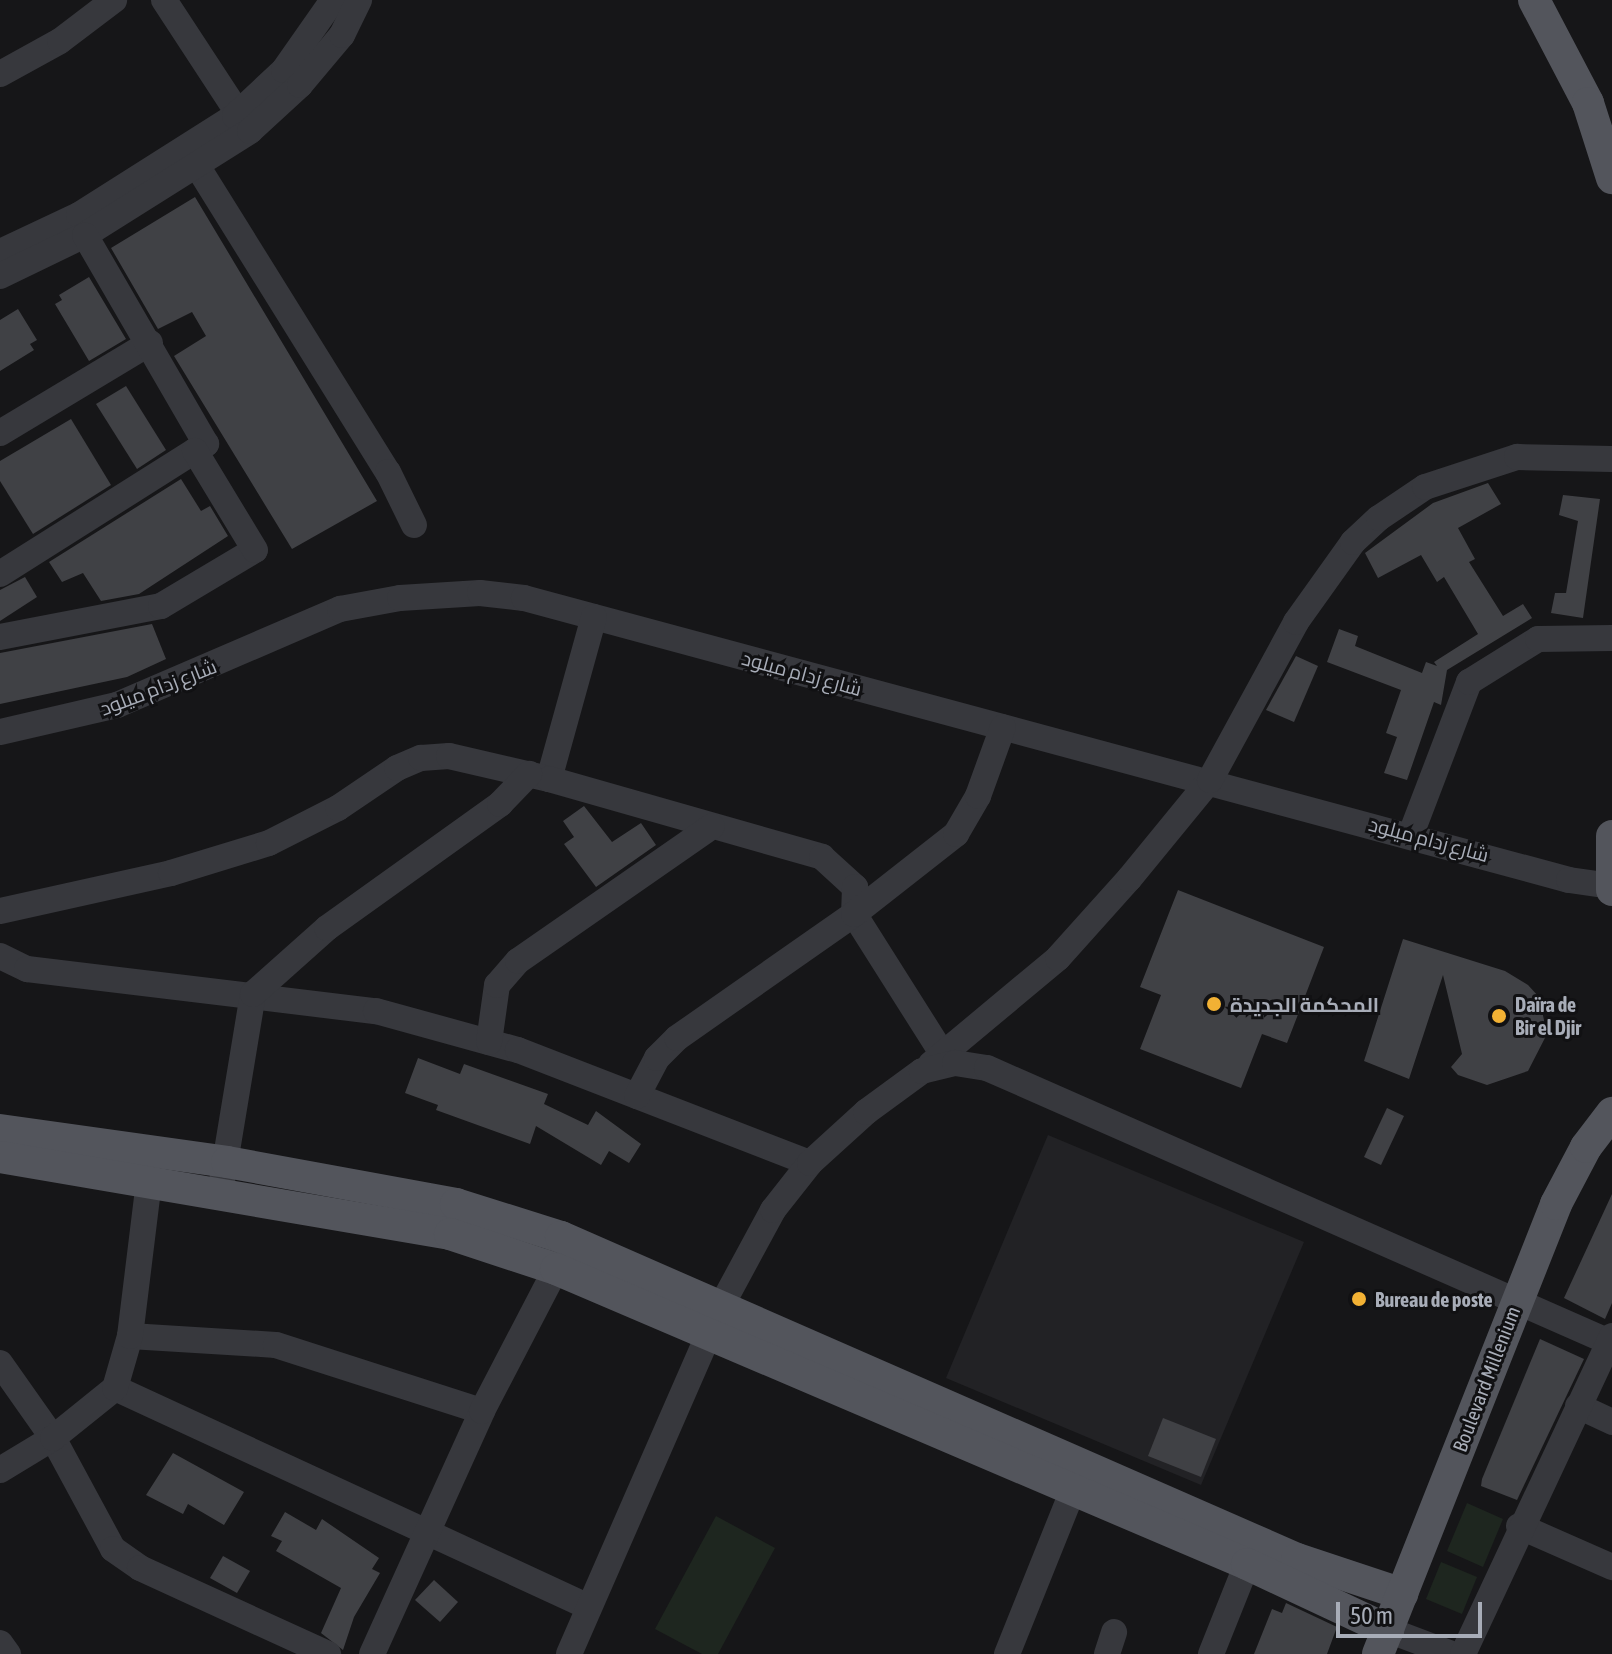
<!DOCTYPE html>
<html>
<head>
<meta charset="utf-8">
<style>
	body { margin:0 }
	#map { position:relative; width:1612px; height:1654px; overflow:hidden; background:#161618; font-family:"Asap Condensed",Cairo,sans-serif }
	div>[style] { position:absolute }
	.built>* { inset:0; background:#222225 }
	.green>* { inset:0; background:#1e261f }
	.building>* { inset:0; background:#404145 }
	.minor>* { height:26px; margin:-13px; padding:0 13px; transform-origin:13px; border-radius:13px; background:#37383d }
	.major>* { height:32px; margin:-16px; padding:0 16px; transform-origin:16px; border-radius:16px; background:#53555c }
	.dots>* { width:22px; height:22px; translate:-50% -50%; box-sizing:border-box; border:4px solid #111113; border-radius:50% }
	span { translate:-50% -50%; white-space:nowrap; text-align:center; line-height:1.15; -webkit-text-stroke:6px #111113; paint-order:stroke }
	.street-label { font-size:20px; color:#a8adb8 }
	.poi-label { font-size:20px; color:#a8adb8; font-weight:700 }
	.left { translate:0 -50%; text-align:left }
	.scale { position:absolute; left:1336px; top:1602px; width:146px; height:36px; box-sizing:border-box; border:4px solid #a8adb8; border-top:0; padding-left:10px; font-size:24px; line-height:28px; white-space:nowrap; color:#a8adb8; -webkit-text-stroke:6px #111113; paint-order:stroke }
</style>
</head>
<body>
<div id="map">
	<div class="built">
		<i style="clip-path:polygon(1048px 1135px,1304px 1242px,1201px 1485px,946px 1378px)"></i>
	</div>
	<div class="green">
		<i style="clip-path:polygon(1467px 1503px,1503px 1519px,1483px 1567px,1447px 1551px)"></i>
		<i style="clip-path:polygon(716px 1516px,775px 1548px,718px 1654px,702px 1654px,655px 1629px)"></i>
		<i style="clip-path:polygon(1441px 1562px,1477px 1577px,1462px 1614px,1426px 1599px)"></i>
	</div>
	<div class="building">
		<i style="clip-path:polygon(195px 197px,377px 501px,292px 549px,174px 356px,206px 336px,192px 312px,158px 329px,111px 248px)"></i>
		<i style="clip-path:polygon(89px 277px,126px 339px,89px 361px,55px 304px,62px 300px,59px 295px)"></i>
		<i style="clip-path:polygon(18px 309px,37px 340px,30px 344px,34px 350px,0 371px,0 320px)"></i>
		<i style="clip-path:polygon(126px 386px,166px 450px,137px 469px,96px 404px)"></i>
		<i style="clip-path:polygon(71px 419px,111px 485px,33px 534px,0 481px,0 461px)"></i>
		<i style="clip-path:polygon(181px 479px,201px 511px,210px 506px,228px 536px,139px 594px,101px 601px,83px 573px,62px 582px,49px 562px)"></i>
		<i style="clip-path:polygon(1488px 483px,1501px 504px,1458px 528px,1475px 559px,1469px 562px,1503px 616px,1523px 604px,1532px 618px,1447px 670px,1441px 705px,1434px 702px,1407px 780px,1384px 773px,1397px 737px,1386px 733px,1401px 690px,1327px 662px,1339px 629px,1358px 636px,1355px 646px,1422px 673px,1426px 662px,1437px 666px,1434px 662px,1478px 634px,1444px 577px,1437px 582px,1421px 555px,1378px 578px,1365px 553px,1433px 503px)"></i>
		<i style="clip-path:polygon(1563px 495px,1600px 499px,1583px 618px,1551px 613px,1555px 593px,1566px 593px,1578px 521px,1559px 515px)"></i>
		<i style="clip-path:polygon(25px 577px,37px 597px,0 621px,0 590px)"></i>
		<i style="clip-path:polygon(152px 624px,166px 659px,127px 677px,0 704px,0 653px)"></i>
		<i style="clip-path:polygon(1296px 656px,1318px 666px,1294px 722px,1266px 710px)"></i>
		<i style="clip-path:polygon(584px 806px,612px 842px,641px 823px,656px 845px,596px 887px,564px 844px,574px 837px,563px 821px)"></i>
		<i style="clip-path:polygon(1178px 890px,1324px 947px,1287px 1043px,1262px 1034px,1241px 1088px,1140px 1049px,1161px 995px,1140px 987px)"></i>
		<i style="clip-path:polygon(1403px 939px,1505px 971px,1528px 985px,1539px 997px,1547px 1034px,1528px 1071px,1487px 1085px,1458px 1075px,1451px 1067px,1462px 1054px,1443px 975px,1409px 1079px,1364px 1061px)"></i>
		<i style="clip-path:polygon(418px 1058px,460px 1074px,464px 1064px,548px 1094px,544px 1104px,588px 1125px,596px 1111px,641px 1144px,629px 1163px,609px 1151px,601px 1165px,536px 1126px,530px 1144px,436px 1110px,438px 1105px,405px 1093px)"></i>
		<i style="clip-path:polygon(1387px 1108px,1404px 1116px,1381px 1165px,1364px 1157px)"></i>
		<i style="clip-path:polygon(1612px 1194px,1612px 1303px,1605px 1319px,1564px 1298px)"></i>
		<i style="clip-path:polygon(1540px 1339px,1584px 1359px,1517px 1500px,1481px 1486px,1482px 1479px)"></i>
		<i style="clip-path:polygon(1163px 1418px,1216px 1439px,1201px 1477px,1148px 1456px)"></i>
		<i style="clip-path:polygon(173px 1453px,244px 1492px,224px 1525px,188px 1504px,183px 1514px,146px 1495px)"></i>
		<i style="clip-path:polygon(285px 1512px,316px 1530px,322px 1519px,379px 1558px,372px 1569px,380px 1573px,354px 1617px,343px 1650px,321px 1633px,341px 1588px,276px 1551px,282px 1541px,271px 1536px)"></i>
		<i style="clip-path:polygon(223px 1556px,250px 1571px,237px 1593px,210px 1578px)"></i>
		<i style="clip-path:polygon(434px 1580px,458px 1602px,440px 1622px,415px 1600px)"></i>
		<i style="clip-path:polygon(1286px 1603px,1337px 1627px,1327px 1654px,1254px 1654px,1272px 1609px,1282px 1613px)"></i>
	</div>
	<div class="minor">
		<i style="left:164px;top:0;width:152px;rotate:56.8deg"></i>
		<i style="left:0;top:74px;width:68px;rotate:-28.8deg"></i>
		<i style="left:60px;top:41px;width:68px;rotate:-37.2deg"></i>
		<i style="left:186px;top:148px;width:382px;rotate:58.1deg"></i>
		<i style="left:388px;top:472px;width:59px;rotate:63.9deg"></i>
		<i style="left:0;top:252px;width:87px;rotate:-25.1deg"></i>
		<i style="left:79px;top:215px;width:185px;rotate:-32.4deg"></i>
		<i style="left:235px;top:116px;width:67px;rotate:-43.2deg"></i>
		<i style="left:284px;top:70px;width:85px;rotate:-55deg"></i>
		<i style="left:0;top:276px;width:94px;rotate:-25.8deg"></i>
		<i style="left:85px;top:235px;width:195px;rotate:-32.2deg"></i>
		<i style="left:250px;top:131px;width:68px;rotate:-42.6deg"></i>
		<i style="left:300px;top:85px;width:65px;rotate:-50deg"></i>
		<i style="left:342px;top:35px;width:39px;rotate:-64deg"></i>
		<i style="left:0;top:433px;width:175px;rotate:-31deg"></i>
		<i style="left:0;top:574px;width:244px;rotate:-32.3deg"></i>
		<i style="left:206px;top:444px;width:241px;rotate:-120.1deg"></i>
		<i style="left:0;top:637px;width:164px;rotate:-10.9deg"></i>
		<i style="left:161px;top:606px;width:109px;rotate:-30.8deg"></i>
		<i style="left:255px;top:550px;width:116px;rotate:-121.2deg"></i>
		<i style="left:0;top:732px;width:120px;rotate:-13deg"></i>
		<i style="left:117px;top:705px;width:243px;rotate:-23.3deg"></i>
		<i style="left:340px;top:609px;width:61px;rotate:-10.4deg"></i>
		<i style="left:400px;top:598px;width:80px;rotate:-3.6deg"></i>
		<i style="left:480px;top:593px;width:44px;rotate:6.5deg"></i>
		<i style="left:524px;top:598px;width:1082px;rotate:15.1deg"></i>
		<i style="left:1569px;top:880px;width:42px;rotate:8.1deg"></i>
		<i style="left:549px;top:779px;width:168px;rotate:-74.5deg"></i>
		<i style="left:1411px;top:834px;width:163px;rotate:-69.1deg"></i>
		<i style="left:1469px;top:682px;width:81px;rotate:-31.9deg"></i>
		<i style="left:1538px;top:639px;width:74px;rotate:-0.8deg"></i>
		<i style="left:0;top:911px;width:175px;rotate:-12.5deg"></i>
		<i style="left:171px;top:873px;width:102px;rotate:-17deg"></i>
		<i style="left:269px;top:843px;width:77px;rotate:-26.9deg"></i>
		<i style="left:338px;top:808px;width:71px;rotate:-34.1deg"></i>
		<i style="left:397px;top:768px;width:26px;rotate:-23deg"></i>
		<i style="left:421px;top:758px;width:28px;rotate:-4deg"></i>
		<i style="left:449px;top:756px;width:103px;rotate:13deg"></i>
		<i style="left:549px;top:779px;width:284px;rotate:15.9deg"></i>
		<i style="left:822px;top:857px;width:45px;rotate:42.3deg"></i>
		<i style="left:855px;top:887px;width:27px;rotate:92deg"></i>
		<i style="left:854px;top:914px;width:167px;rotate:57.7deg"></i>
		<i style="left:0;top:956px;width:30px;rotate:26deg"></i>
		<i style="left:27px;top:969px;width:352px;rotate:6.9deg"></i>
		<i style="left:376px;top:1011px;width:147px;rotate:15.4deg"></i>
		<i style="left:518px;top:1050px;width:313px;rotate:21.2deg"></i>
		<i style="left:489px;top:1042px;width:58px;rotate:-82deg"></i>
		<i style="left:497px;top:985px;width:32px;rotate:-49deg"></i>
		<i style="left:518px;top:961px;width:236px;rotate:-34.8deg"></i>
		<i style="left:931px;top:1064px;width:165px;rotate:-39.8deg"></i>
		<i style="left:1058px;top:958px;width:106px;rotate:-48.1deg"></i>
		<i style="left:1129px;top:879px;width:128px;rotate:-50.7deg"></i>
		<i style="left:1210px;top:780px;width:180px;rotate:-61.4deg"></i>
		<i style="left:1296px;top:622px;width:98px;rotate:-54.5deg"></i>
		<i style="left:1353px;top:542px;width:35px;rotate:-43deg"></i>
		<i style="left:1379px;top:518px;width:55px;rotate:-34deg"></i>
		<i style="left:1425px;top:487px;width:97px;rotate:-18.1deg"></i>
		<i style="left:1517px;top:457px;width:95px;rotate:1.2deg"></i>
		<i style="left:637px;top:1096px;width:43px;rotate:-62.2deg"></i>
		<i style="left:657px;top:1058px;width:28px;rotate:-45deg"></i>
		<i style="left:677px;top:1038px;width:216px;rotate:-35deg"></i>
		<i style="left:854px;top:914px;width:130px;rotate:-38.1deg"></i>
		<i style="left:956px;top:834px;width:44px;rotate:-59.9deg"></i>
		<i style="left:978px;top:796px;width:73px;rotate:-70.1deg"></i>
		<i style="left:222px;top:1181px;width:190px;rotate:-80.6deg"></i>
		<i style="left:253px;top:994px;width:99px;rotate:-41.7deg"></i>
		<i style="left:327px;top:928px;width:213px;rotate:-35.6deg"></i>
		<i style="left:500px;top:804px;width:42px;rotate:-46deg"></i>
		<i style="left:130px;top:1336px;width:146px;rotate:3.5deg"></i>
		<i style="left:276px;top:1345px;width:216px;rotate:17.8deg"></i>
		<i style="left:0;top:1363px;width:92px;rotate:54.8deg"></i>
		<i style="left:53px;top:1438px;width:126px;rotate:61.6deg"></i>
		<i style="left:113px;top:1549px;width:33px;rotate:35deg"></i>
		<i style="left:140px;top:1568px;width:207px;rotate:24.6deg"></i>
		<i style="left:115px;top:1388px;width:522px;rotate:24.8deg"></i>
		<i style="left:1578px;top:1406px;width:38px;rotate:25deg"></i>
		<i style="left:0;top:1470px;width:62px;rotate:-31.1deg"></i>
		<i style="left:53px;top:1438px;width:80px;rotate:-38.9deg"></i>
		<i style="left:115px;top:1388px;width:54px;rotate:-73.9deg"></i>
		<i style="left:130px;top:1336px;width:155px;rotate:-83deg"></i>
		<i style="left:1519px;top:1526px;width:102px;rotate:23.8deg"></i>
		<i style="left:1388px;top:1630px;width:68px;rotate:20.6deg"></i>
		<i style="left:0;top:1643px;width:14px;rotate:54deg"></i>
		<i style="left:372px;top:1654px;width:267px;rotate:-65.6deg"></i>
		<i style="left:482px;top:1411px;width:160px;rotate:-62.5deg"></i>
		<i style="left:556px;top:1269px;width:17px;rotate:-80deg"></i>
		<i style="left:569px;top:1654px;width:375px;rotate:-66.4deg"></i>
		<i style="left:719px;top:1310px;width:114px;rotate:-61.6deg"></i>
		<i style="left:773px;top:1210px;width:60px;rotate:-51.8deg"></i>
		<i style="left:810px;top:1163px;width:76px;rotate:-42.3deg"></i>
		<i style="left:866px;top:1112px;width:69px;rotate:-36.2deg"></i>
		<i style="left:922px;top:1071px;width:34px;rotate:-14deg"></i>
		<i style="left:955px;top:1063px;width:32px;rotate:9deg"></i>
		<i style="left:987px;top:1068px;width:680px;rotate:23.77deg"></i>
		<i style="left:1007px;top:1654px;width:177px;rotate:-68.1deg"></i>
		<i style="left:1107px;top:1654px;width:23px;rotate:-72deg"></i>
		<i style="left:1211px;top:1654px;width:97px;rotate:-68.2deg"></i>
		<i style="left:1463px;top:1654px;width:351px;rotate:-64.9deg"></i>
	</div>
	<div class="major">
		<i style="left:1534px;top:0;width:116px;rotate:62.3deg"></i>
		<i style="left:1588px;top:103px;width:79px;rotate:72.3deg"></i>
		<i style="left:1612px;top:836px;width:54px;rotate:90deg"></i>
		<i style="left:0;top:1130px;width:229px;rotate:8deg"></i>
		<i style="left:227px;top:1162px;width:233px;rotate:10.4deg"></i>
		<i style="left:456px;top:1204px;width:110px;rotate:17.4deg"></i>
		<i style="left:561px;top:1237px;width:803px;rotate:23.63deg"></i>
		<i style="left:1297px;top:1559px;width:111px;rotate:18.4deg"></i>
		<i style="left:0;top:1157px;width:457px;rotate:9.7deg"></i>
		<i style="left:450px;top:1234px;width:112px;rotate:18.3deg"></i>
		<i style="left:556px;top:1269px;width:751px;rotate:23.12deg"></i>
		<i style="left:1247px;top:1564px;width:156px;rotate:25.1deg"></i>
		<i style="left:1378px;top:1654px;width:484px;rotate:-68.4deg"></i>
		<i style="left:1556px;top:1204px;width:64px;rotate:-62.2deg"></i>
		<i style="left:1586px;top:1147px;width:43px;rotate:-52.6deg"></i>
	</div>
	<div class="dots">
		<i style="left:1214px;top:1004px;background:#f2b134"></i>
		<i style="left:1499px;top:1016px;background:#f2b134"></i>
		<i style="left:1359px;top:1299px;background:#f2b134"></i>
	</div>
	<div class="street-label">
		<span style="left:802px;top:673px;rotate:15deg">شارع زدام ميلود</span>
		<span style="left:158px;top:687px;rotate:-21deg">شارع زدام ميلود</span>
		<span style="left:1429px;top:839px;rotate:15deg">شارع زدام ميلود</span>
		<span style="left:1486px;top:1379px;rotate:-69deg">Boulevard Millenium</span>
	</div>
	<div class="poi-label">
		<span class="left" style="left:1230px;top:1004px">المحكمة الجديدة</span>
		<span class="left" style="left:1515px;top:1016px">Daïra de<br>Bir el Djir</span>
		<span class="left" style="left:1375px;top:1299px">Bureau de poste</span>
	</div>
	<div class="scale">50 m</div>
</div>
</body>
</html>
